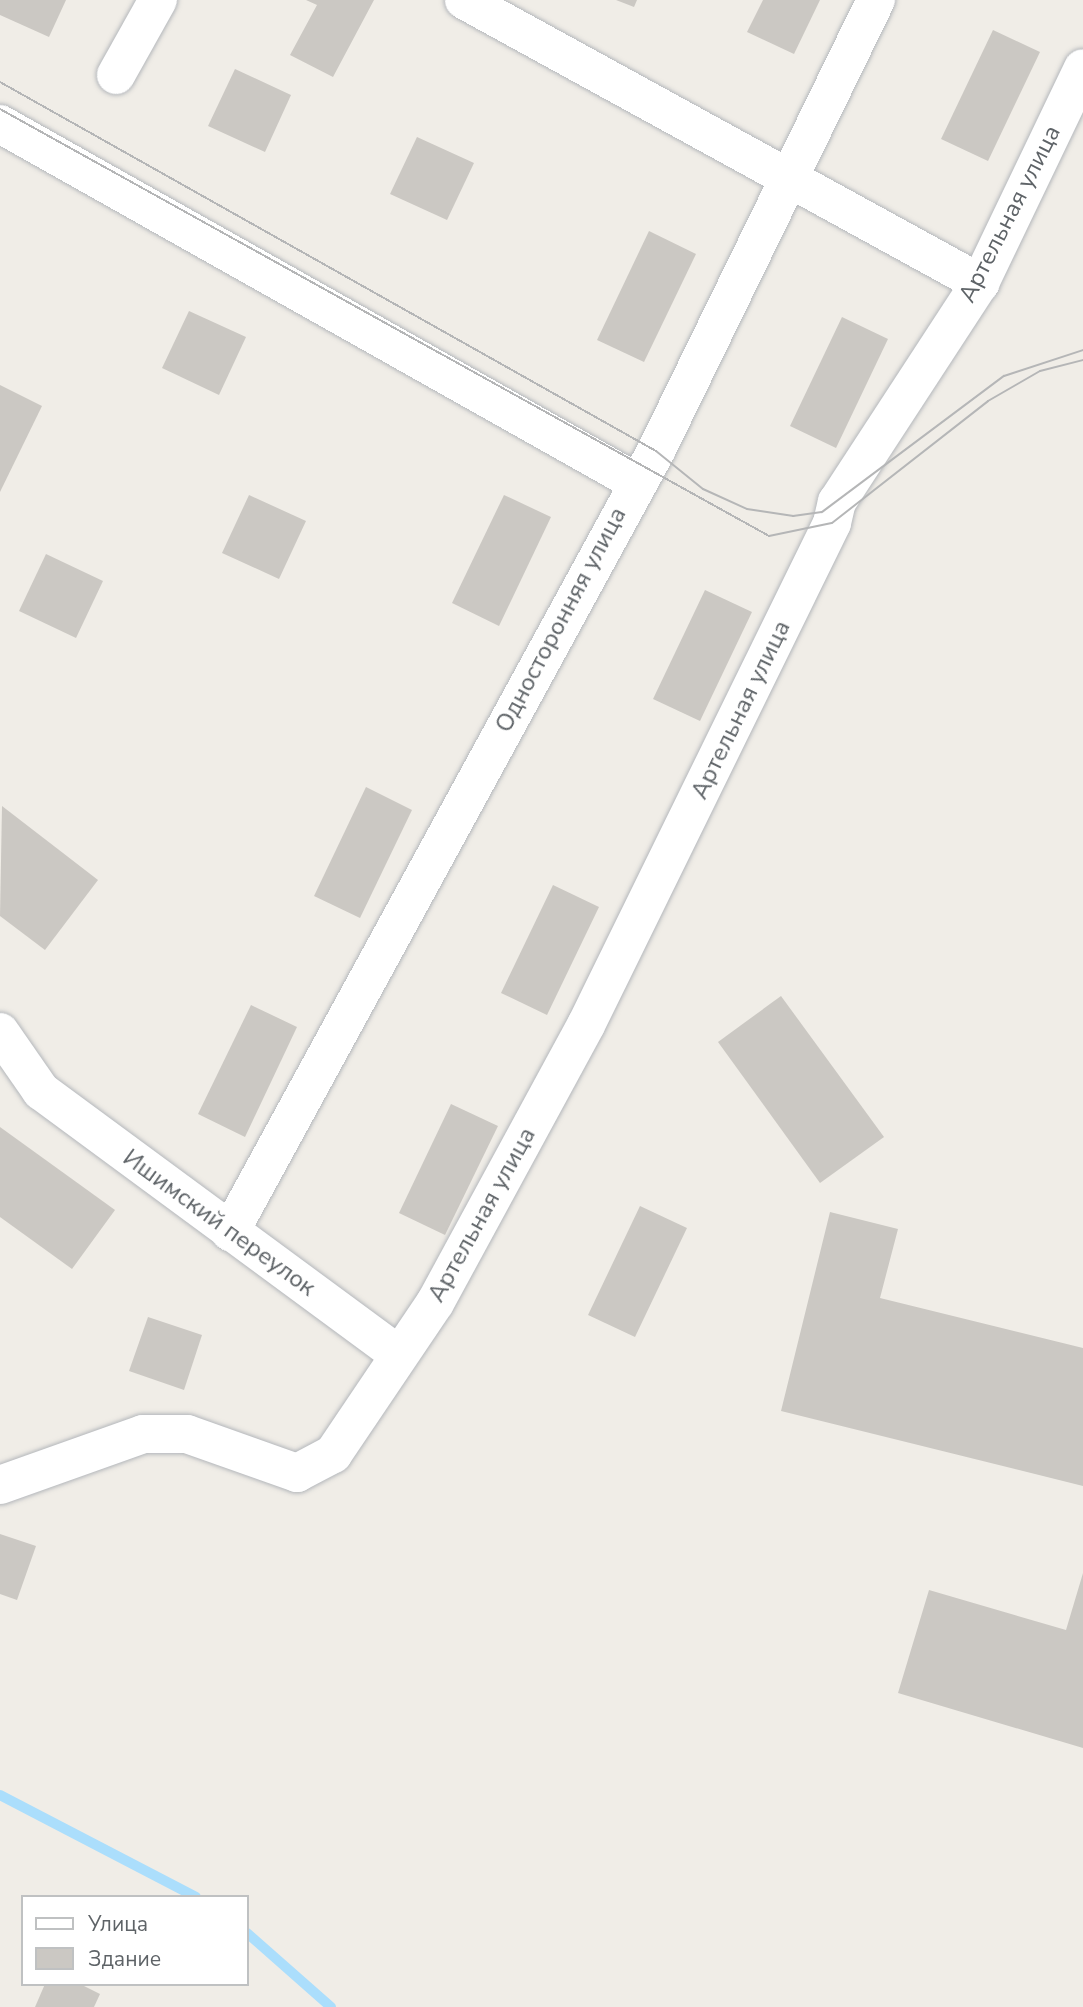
<!DOCTYPE html>
<html>
<head>
<meta charset="utf-8">
<style>
	body { margin:0 }
	#map { position:relative; width:1083px; height:2007px; overflow:hidden; background:#f0ede7; font-family:"Nunito Sans",sans-serif }
	div>[style] { position:absolute }
	.stream>* { height:10px; margin:-5px; padding:0 5px; transform-origin:5px; border-radius:5px; background:#abdefc }
	.building>* { inset:0; background:#cbc8c3 }
	.roads { filter:drop-shadow(0 0 2px #b4b7bb) drop-shadow(0 0 2px #b4b7bb) }
	.minor>* { height:38px; margin:-19px; padding:0 19px; transform-origin:19px; border-radius:19px; background:#fff }
	.tram>* { height:2px; margin:-1px; padding:0 1px; transform-origin:1px; border-radius:1px; background:#b5b6b7 }
	span { translate:-50% -50%; white-space:nowrap; text-align:center; line-height:1.15; -webkit-text-stroke:7px #fff; paint-order:stroke }
	.street-label { font-size:24px; color:#5e6367 }
	.legend { position:absolute; left:21px; top:1895px; width:228px; height:91px; box-sizing:border-box; background:#fff; border:2px solid #bfc1c2; margin:0; padding:9px 12px; list-style:none; font-size:21px; color:#5e6367 }
	.legend li { display:flex; align-items:center; gap:14px; height:35px }
	.legend b { width:35px; border:2px solid #bfc1c2 }
</style>
</head>
<body>
<div id="map">
	<div class="stream">
		<i style="left:0;top:1795px;width:221px;rotate:27.5deg"></i>
		<i style="left:247px;top:1933px;width:112px;rotate:41.4deg"></i>
	</div>
	<div class="building">
		<i style="clip-path:polygon(0 0,66px 0,49px 37px,0 15px)"></i>
		<i style="clip-path:polygon(306px 0,374px 0,333px 77px,290px 55px,317px 5px)"></i>
		<i style="clip-path:polygon(616px 0,637px 0,634px 7px)"></i>
		<i style="clip-path:polygon(763px 0,820px 0,794px 54px,747px 32px)"></i>
		<i style="clip-path:polygon(993px 30px,1040px 52px,988px 161px,941px 139px)"></i>
		<i style="clip-path:polygon(235px 69px,291px 95px,265px 152px,208px 126px)"></i>
		<i style="clip-path:polygon(417px 137px,474px 163px,447px 220px,390px 194px)"></i>
		<i style="clip-path:polygon(649px 231px,696px 254px,644px 362px,597px 340px)"></i>
		<i style="clip-path:polygon(189px 311px,246px 337px,219px 395px,162px 368px)"></i>
		<i style="clip-path:polygon(842px 317px,888px 339px,836px 448px,790px 426px)"></i>
		<i style="clip-path:polygon(0 385px,42px 406px,0 492px)"></i>
		<i style="clip-path:polygon(249px 495px,306px 521px,279px 579px,222px 553px)"></i>
		<i style="clip-path:polygon(504px 495px,551px 517px,499px 626px,452px 603px)"></i>
		<i style="clip-path:polygon(46px 554px,103px 581px,76px 638px,19px 611px)"></i>
		<i style="clip-path:polygon(705px 590px,752px 612px,700px 721px,653px 699px)"></i>
		<i style="clip-path:polygon(366px 787px,412px 810px,360px 918px,314px 896px)"></i>
		<i style="clip-path:polygon(2px 806px,98px 880px,45px 950px,0 916px)"></i>
		<i style="clip-path:polygon(553px 885px,599px 907px,547px 1015px,501px 993px)"></i>
		<i style="clip-path:polygon(781px 996px,884px 1137px,820px 1183px,718px 1042px)"></i>
		<i style="clip-path:polygon(251px 1005px,297px 1027px,245px 1137px,198px 1114px)"></i>
		<i style="clip-path:polygon(451px 1104px,498px 1126px,445px 1235px,399px 1213px)"></i>
		<i style="clip-path:polygon(0 1127px,115px 1210px,72px 1269px,0 1217px)"></i>
		<i style="clip-path:polygon(640px 1206px,687px 1228px,635px 1337px,588px 1315px)"></i>
		<i style="clip-path:polygon(830px 1212px,898px 1229px,880px 1298px,1083px 1348px,1083px 1486px,781px 1411px)"></i>
		<i style="clip-path:polygon(148px 1317px,202px 1335px,184px 1390px,129px 1371px)"></i>
		<i style="clip-path:polygon(0 1534px,36px 1546px,17px 1600px,0 1594px)"></i>
		<i style="clip-path:polygon(1083px 1573px,1083px 1748px,898px 1693px,929px 1590px,1066px 1630px)"></i>
		<i style="clip-path:polygon(45px 1984px,80px 1984px,100px 1994px,94px 2007px,35px 2007px)"></i>
	</div>
	<div class="roads">
		<div class="minor">
			<i style="left:464px;top:0;width:589px;rotate:28.74deg"></i>
			<i style="left:116px;top:75px;width:86px;rotate:-60.8deg"></i>
			<i style="left:0;top:124px;width:730px;rotate:29.37deg"></i>
			<i style="left:0;top:1032px;width:72px;rotate:55.2deg"></i>
			<i style="left:41px;top:1091px;width:442px;rotate:36.4deg"></i>
			<i style="left:230px;top:1232px;width:890px;rotate:-61.39deg"></i>
			<i style="left:656px;top:451px;width:502px;rotate:-64deg"></i>
			<i style="left:0;top:1485px;width:152px;rotate:-19.6deg"></i>
			<i style="left:143px;top:1434px;width:44px"></i>
			<i style="left:187px;top:1434px;width:117px;rotate:19.5deg"></i>
			<i style="left:297px;top:1473px;width:41px;rotate:-27.8deg"></i>
			<i style="left:333px;top:1454px;width:182px;rotate:-56deg"></i>
			<i style="left:435px;top:1303px;width:316px;rotate:-61.5deg"></i>
			<i style="left:586px;top:1025px;width:559px;rotate:-63.89deg"></i>
			<i style="left:832px;top:523px;width:22px;rotate:-77deg"></i>
			<i style="left:837px;top:502px;width:262px;rotate:-56.9deg"></i>
			<i style="left:980px;top:283px;width:238px;rotate:-64.4deg"></i>
		</div>
	</div>
	<div class="tram">
		<i style="left:0;top:82px;width:753px;rotate:29.36deg"></i>
		<i style="left:656px;top:451px;width:60px;rotate:39deg"></i>
		<i style="left:703px;top:489px;width:48px;rotate:24.4deg"></i>
		<i style="left:747px;top:509px;width:47px;rotate:8.7deg"></i>
		<i style="left:793px;top:516px;width:29px;rotate:-8deg"></i>
		<i style="left:822px;top:512px;width:227px;rotate:-36.8deg"></i>
		<i style="left:1004px;top:376px;width:83px;rotate:-18.2deg"></i>
		<i style="left:0;top:109px;width:880px;rotate:29.04deg"></i>
		<i style="left:769px;top:536px;width:64px;rotate:-11.7deg"></i>
		<i style="left:832px;top:523px;width:198px;rotate:-38deg"></i>
		<i style="left:988px;top:401px;width:60px;rotate:-30deg"></i>
		<i style="left:1040px;top:371px;width:44px;rotate:-14.3deg"></i>
	</div>
	<div class="street-label">
		<span style="left:1010px;top:214px;rotate:-63deg">Артельная улица</span>
		<span style="left:561px;top:620px;rotate:-62deg">Односторонняя улица</span>
		<span style="left:741px;top:710px;rotate:-64deg">Артельная улица</span>
		<span style="left:482px;top:1215px;rotate:-61deg">Артельная улица</span>
		<span style="left:219px;top:1223px;rotate:36deg">Ишимский переулок</span>
	</div>
	<ul class="legend">
	<li><b style="height:9px;background:#fff"></b>Улица</li>
	<li><b style="height:19px;background:#cbc8c3"></b>Здание</li>
	</ul>
</div>
</body>
</html>
